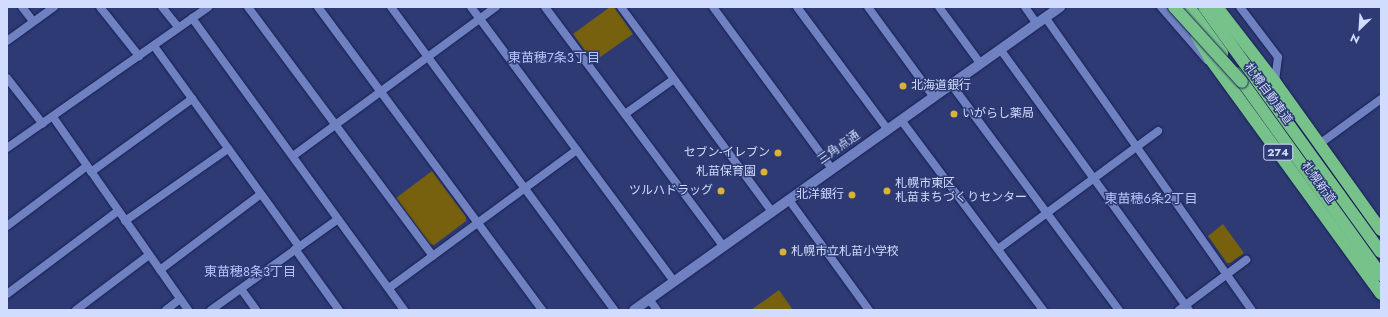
<!DOCTYPE html>
<html>
<head>
<meta charset="utf-8">
<style>
	body { margin:0 }
	#map { position:relative; width:1388px; height:317px; overflow:hidden; background:#2e3a73; font-family:Jost,"Noto Sans JP",sans-serif }
	div>[style] { position:absolute }
	.green>* { inset:0; background:#77600e }
	.roads { filter:drop-shadow(0 0 1px #171f55) drop-shadow(0 0 1px #171f55) }
	.street>* { height:8px; margin:-4px; padding:0 4px; transform-origin:4px; border-radius:4px; background:#6f81c0 }
	.secondary>* { height:10px; margin:-5px; padding:0 5px; transform-origin:5px; border-radius:5px; background:#6f81c0 }
	.highway>* { height:12px; margin:-6px; padding:0 6px; transform-origin:6px; border-radius:6px; background:#77c28a }
	.bridges { filter:drop-shadow(0 0 1px #171f55) drop-shadow(0 0 1px #171f55) }
	.highway-bridge>* { height:12px; margin:-6px; padding:0 6px; transform-origin:6px; border-radius:6px; background:#77c28a }
	.dots>* { width:11px; height:11px; translate:-50% -50%; box-sizing:border-box; border:2px solid #2e3a73; border-radius:50% }
	span { translate:-50% -50%; white-space:nowrap; text-align:center; line-height:1.15; -webkit-text-stroke:3px #2e3a73; paint-order:stroke }
	.shield-label span { padding:1px 3px; background:#2e3a73; border:1px solid; border-radius:3px; -webkit-text-stroke-width:0 }
	.shield-label { font-size:11px; color:#d1dcfe; font-weight:700 }
	.poi-label { font-size:12px; color:#d1dcfe }
	.left { translate:0 -50%; text-align:left }
	.right { translate:-100% -50%; text-align:right }
	.street-label { font-size:12px; color:#d1dcfe }
	.neighbourhood-label { font-size:13px; color:#b4c4fa }
	.frame { position:absolute; inset:0; border:8px solid #d1dcfe; pointer-events:none }
	.north { position:absolute; left:1340px; top:8px; width:40px; height:40px; -webkit-text-stroke:3px #2e3a73; paint-order:stroke; rotate:205deg; font-size:11px; font-weight:700; line-height:16px; text-align:center; color:#d1dcfe }
	.north::after { content:''; display:block; margin:auto; width:14px; height:18px; background:#d1dcfe; clip-path:polygon(50% 0,100% 100%,50% 72%,0 100%) }
</style>
</head>
<body>
<div id="map">
	<div class="green">
		<i style="clip-path:polygon(610px 7px,614px 7px,633px 34px,593px 62px,573px 34px)"></i>
		<i style="clip-path:polygon(432px 171px,466px 217px,466px 221px,434px 245px,430px 244px,396px 198px)"></i>
		<i style="clip-path:polygon(1223px 224px,1244px 253px,1230px 263px,1227px 263px,1208px 236px)"></i>
		<i style="clip-path:polygon(779px 290px,793px 310px,751px 310px)"></i>
	</div>
	<div class="roads">
		<div class="street">
			<i style="left:22px;top:7px;width:18px;rotate:52deg"></i>
			<i style="left:100px;top:7px;width:63px;rotate:51.5deg"></i>
			<i style="left:162px;top:7px;width:26px;rotate:51deg"></i>
			<i style="left:248px;top:7px;width:310px;rotate:53.4deg"></i>
			<i style="left:318px;top:7px;width:377px;rotate:53.5deg"></i>
			<i style="left:391px;top:7px;width:376px;rotate:53.6deg"></i>
			<i style="left:471px;top:7px;width:341px;rotate:53.5deg"></i>
			<i style="left:545px;top:7px;width:298px;rotate:53.3deg"></i>
			<i style="left:621px;top:7px;width:255px;rotate:53.6deg"></i>
			<i style="left:713px;top:7px;width:201px;rotate:53.7deg"></i>
			<i style="left:797px;top:7px;width:153px;rotate:53.5deg"></i>
			<i style="left:868px;top:7px;width:110px;rotate:53.9deg"></i>
			<i style="left:939px;top:7px;width:69px;rotate:53.8deg"></i>
			<i style="left:1025px;top:7px;width:19px;rotate:55deg"></i>
			<i style="left:1161px;top:7px;width:70px;rotate:49deg"></i>
			<i style="left:1240px;top:7px;width:63px;rotate:52.8deg"></i>
			<i style="left:1278px;top:57px;width:25px;rotate:97deg"></i>
			<i style="left:1045px;top:17px;width:359px;rotate:54.8deg"></i>
			<i style="left:192px;top:18px;width:361px;rotate:54deg"></i>
			<i style="left:7px;top:41px;width:58px;rotate:-35.9deg"></i>
			<i style="left:154px;top:46px;width:247px;rotate:54.1deg"></i>
			<i style="left:1000px;top:49px;width:322px;rotate:54.1deg"></i>
			<i style="left:7px;top:78px;width:58px;rotate:52deg"></i>
			<i style="left:951px;top:84px;width:282px;rotate:53.4deg"></i>
			<i style="left:625px;top:114px;width:60px;rotate:-35.5deg"></i>
			<i style="left:53px;top:117px;width:236px;rotate:55deg"></i>
			<i style="left:901px;top:120px;width:237px;rotate:53.2deg"></i>
			<i style="left:1318px;top:145px;width:78px;rotate:-36.1deg"></i>
			<i style="left:7px;top:148px;width:246px;rotate:-35deg"></i>
			<i style="left:293px;top:156px;width:252px;rotate:-36.3deg"></i>
			<i style="left:91px;top:172px;width:125px;rotate:-35.9deg"></i>
			<i style="left:789px;top:200px;width:136px;rotate:54deg"></i>
			<i style="left:125px;top:221px;width:126px;rotate:-35deg"></i>
			<i style="left:7px;top:226px;width:100px;rotate:-36.9deg"></i>
			<i style="left:295px;top:249px;width:75px;rotate:54.2deg"></i>
			<i style="left:998px;top:249px;width:199px;rotate:-36.4deg"></i>
			<i style="left:160px;top:270px;width:126px;rotate:-37deg"></i>
			<i style="left:389px;top:288px;width:233px;rotate:-36.3deg"></i>
			<i style="left:241px;top:289px;width:26px;rotate:54deg"></i>
			<i style="left:7px;top:294px;width:139px;rotate:-36.8deg"></i>
			<i style="left:649px;top:299px;width:14px;rotate:54deg"></i>
			<i style="left:76px;top:310px;width:91px;rotate:-37deg"></i>
			<i style="left:166px;top:310px;width:18px;rotate:-38deg"></i>
			<i style="left:211px;top:310px;width:156px;rotate:-35.6deg"></i>
			<i style="left:1179px;top:310px;width:84px;rotate:-36.7deg"></i>
		</div>
		<div class="secondary">
			<i style="left:634px;top:310px;width:523px;rotate:-35.42deg"></i>
		</div>
		<div class="highway">
			<i style="left:1189px;top:7px;width:57px;rotate:54.3deg"></i>
			<i style="left:1204px;top:7px;width:302px;rotate:54.2deg"></i>
			<i style="left:1217px;top:7px;width:95px;rotate:52.3deg"></i>
			<i style="left:1275px;top:82px;width:182px;rotate:54.4deg"></i>
			<i style="left:1197px;top:36px;width:28px;rotate:60deg"></i>
			<i style="left:1211px;top:60px;width:289px;rotate:54deg"></i>
			<i style="left:1236px;top:73px;width:249px;rotate:54.3deg"></i>
		</div>
	</div>
	<div class="bridges">
		<div class="highway-bridge">
			<i style="left:1174px;top:7px;width:101px;rotate:47.8deg"></i>
		</div>
	</div>
	<div class="dots">
		<i style="left:903px;top:86px;background:#d9b334"></i>
		<i style="left:954px;top:114px;background:#d9b334"></i>
		<i style="left:778px;top:153px;background:#d9b334"></i>
		<i style="left:764px;top:172px;background:#d9b334"></i>
		<i style="left:721px;top:191px;background:#d9b334"></i>
		<i style="left:887px;top:191px;background:#d9b334"></i>
		<i style="left:852px;top:195px;background:#d9b334"></i>
		<i style="left:783px;top:252px;background:#d9b334"></i>
	</div>
	<div class="shield-label">
		<span style="left:1278px;top:152px">274</span>
	</div>
	<div class="poi-label">
		<span class="left" style="left:911px;top:86px">北海道銀行</span>
		<span class="left" style="left:962px;top:114px">いがらし薬局</span>
		<span class="right" style="left:770px;top:153px">セブン-イレブン</span>
		<span class="right" style="left:756px;top:172px">札苗保育園</span>
		<span class="left" style="left:895px;top:191px">札幌市東区<br>札苗まちづくりセンター</span>
		<span class="right" style="left:713px;top:191px">ツルハドラッグ</span>
		<span class="right" style="left:844px;top:195px">北洋銀行</span>
		<span class="left" style="left:791px;top:252px">札幌市立札苗小学校</span>
	</div>
	<div class="street-label">
		<span style="left:1268px;top:94px;rotate:54deg">札樽自動車道</span>
		<span style="left:839px;top:148px;rotate:-35deg">三角点通</span>
		<span style="left:1318px;top:183px;rotate:54deg">札幌新道</span>
	</div>
	<div class="neighbourhood-label">
		<span style="left:554px;top:58px">東苗穂7条3丁目</span>
		<span style="left:1151px;top:199px">東苗穂6条2丁目</span>
		<span style="left:250px;top:272px">東苗穂8条3丁目</span>
	</div>
	<div class="frame"></div>
	<div class="north">N</div>
</div>
</body>
</html>
